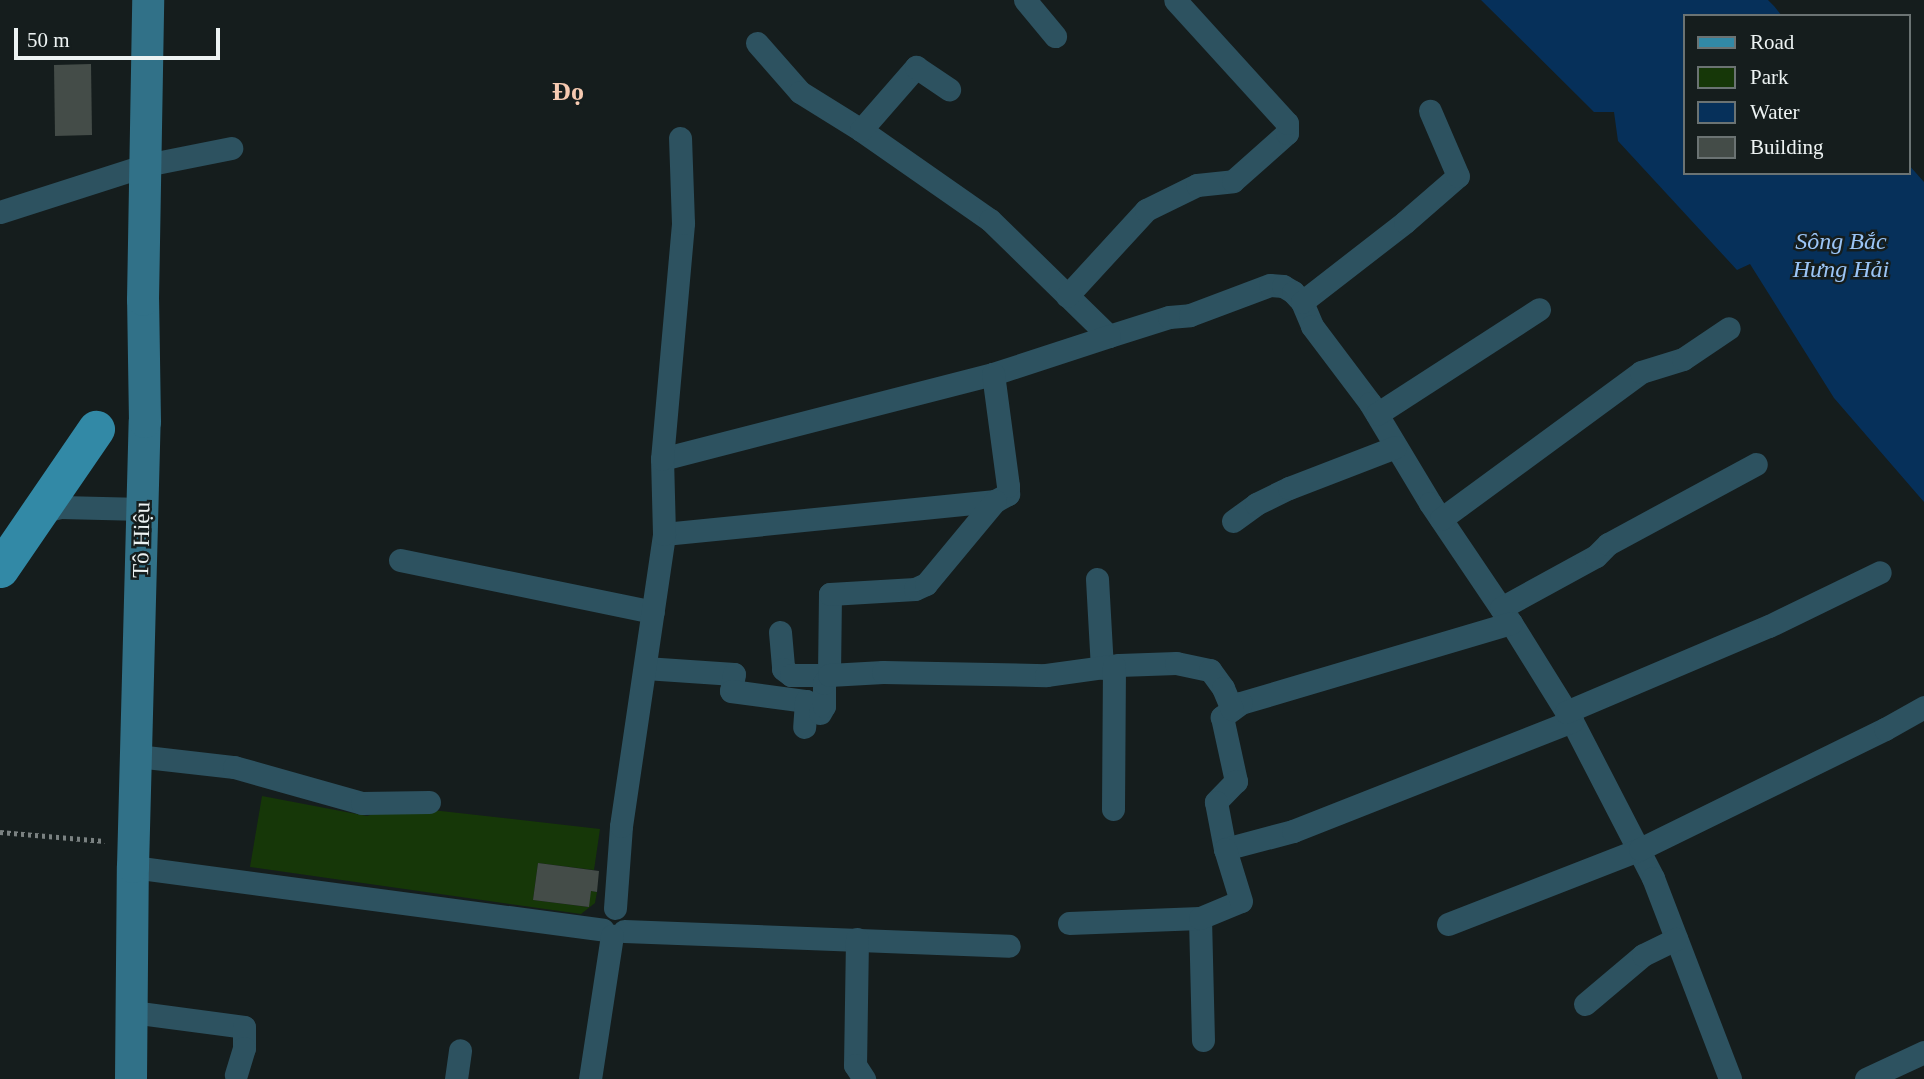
<!DOCTYPE html>
<html>
<head>
<meta charset="utf-8">
<style>
	body { margin:0 }
	#map { position:relative; width:1924px; height:1079px; overflow:hidden; background:#151d1d; font-family:"Times New Roman",serif }
	div>[style] { position:absolute }
	.green>* { inset:0; background:#163708 }
	.water>* { inset:0; background:#06305a }
	.building>* { inset:0; background:#444c48 }
	.path>* { height:4.5px; margin-top:-2.25px; transform-origin:0; background:repeating-linear-gradient(90deg,#7a8181 0 3.5px,transparent 0 7px) }
	.minor>* { height:23px; margin:-11.5px; padding:0 11.5px; transform-origin:11.5px; border-radius:11.5px; background:#2d5260 }
	.secondary>* { height:32px; margin:-16px; padding:0 16px; transform-origin:16px; border-radius:16px; background:#317188 }
	.primary>* { height:37px; margin:-18.5px; padding:0 18.5px; transform-origin:18.5px; border-radius:18.5px; background:#3289a6 }
	span { translate:-50% -50%; white-space:nowrap; text-align:center; line-height:1.15; -webkit-text-stroke:5px #151d1d; paint-order:stroke }
	.street-label { font-size:23px; color:#edf3f3 }
	.water-label { font-size:24px; color:#9bc5f6; font-style:italic }
	.quarter-label { font-size:26px; color:#f6cab1; font-weight:700 }
	.legend { position:absolute; left:1683px; top:14px; width:228px; height:161px; box-sizing:border-box; background:#151d1d; border:2px solid #6b7373; margin:0; padding:9px 12px; list-style:none; font-size:21px; color:#edf3f3 }
	.legend li { display:flex; align-items:center; gap:14px; height:35px }
	.legend b { width:35px; border:2px solid #6b7373 }
	.scale { position:absolute; left:14px; top:28px; width:206px; height:32px; box-sizing:border-box; border:4px solid #edf3f3; border-top:0; padding-left:9px; font-size:21px; line-height:24px; white-space:nowrap; color:#edf3f3; -webkit-text-stroke:5px #151d1d; paint-order:stroke }
</style>
</head>
<body>
<div id="map">
	<div class="green">
		<i style="clip-path:polygon(262px 796px,367px 816px,392px 808px,423px 809px,600px 829px,594px 870px,538px 863px,533px 900px,588px 907px,591px 891px,597px 892px,595px 903px,581px 914px,250px 867px)"></i>
	</div>
	<div class="water">
		<i style="clip-path:polygon(1481px 0,1768px 0,1774px 6px,1782px 16px,1684px 16px,1684px 173px,1908px 173px,1908px 164px,1924px 182px,1924px 502px,1834px 398px,1750px 264px,1737px 270px,1618px 141px,1614px 112px,1594px 112px)"></i>
	</div>
	<div class="building">
		<i style="clip-path:polygon(91px 64px,92px 135px,55px 136px,54px 65px)"></i>
		<i style="clip-path:polygon(538px 863px,599px 871px,597px 892px,591px 891px,589px 907px,533px 900px)"></i>
	</div>
	<div class="path">
		<i style="left:0;top:832px;width:105px;rotate:4.9deg"></i>
	</div>
	<div class="minor">
		<i style="left:1025px;top:0;width:47px;rotate:50.2deg"></i>
		<i style="left:757px;top:43px;width:65px;rotate:48.7deg"></i>
		<i style="left:800px;top:92px;width:72px;rotate:31.9deg"></i>
		<i style="left:861px;top:130px;width:157px;rotate:34.9deg"></i>
		<i style="left:990px;top:220px;width:166px;rotate:44.3deg"></i>
		<i style="left:1109px;top:336px;width:63px;rotate:-17.6deg"></i>
		<i style="left:1169px;top:317px;width:21px;rotate:-5deg"></i>
		<i style="left:1190px;top:315px;width:85px;rotate:-20.6deg"></i>
		<i style="left:1270px;top:285px;width:13px;rotate:4deg"></i>
		<i style="left:1283px;top:286px;width:12px;rotate:31deg"></i>
		<i style="left:1293px;top:292px;width:13px;rotate:48deg"></i>
		<i style="left:1302px;top:302px;width:26px;rotate:67deg"></i>
		<i style="left:1312px;top:326px;width:96px;rotate:53deg"></i>
		<i style="left:1370px;top:403px;width:117px;rotate:59deg"></i>
		<i style="left:1430px;top:503px;width:145px;rotate:56deg"></i>
		<i style="left:1511px;top:623px;width:115px;rotate:58.1deg"></i>
		<i style="left:1572px;top:721px;width:177px;rotate:62.7deg"></i>
		<i style="left:1653px;top:878px;width:215px;rotate:69deg"></i>
		<i style="left:861px;top:130px;width:84px;rotate:-48.9deg"></i>
		<i style="left:916px;top:67px;width:40px;rotate:34deg"></i>
		<i style="left:0;top:212px;width:153px;rotate:-17.8deg"></i>
		<i style="left:146px;top:165px;width:87px;rotate:-11.3deg"></i>
		<i style="left:1067px;top:296px;width:117px;rotate:-47.4deg"></i>
		<i style="left:1146px;top:210px;width:57px;rotate:-26.1deg"></i>
		<i style="left:1197px;top:185px;width:36px;rotate:-6deg"></i>
		<i style="left:1233px;top:181px;width:72px;rotate:-41.6deg"></i>
		<i style="left:1287px;top:133px;width:10px;rotate:-90deg"></i>
		<i style="left:1287px;top:123px;width:166px;rotate:-132.3deg"></i>
		<i style="left:1302px;top:302px;width:130px;rotate:-37.8deg"></i>
		<i style="left:1405px;top:222px;width:70px;rotate:-41deg"></i>
		<i style="left:1458px;top:176px;width:71px;rotate:-113.3deg"></i>
		<i style="left:1377px;top:414px;width:193px;rotate:-32.9deg"></i>
		<i style="left:662px;top:459px;width:342px;rotate:-14.4deg"></i>
		<i style="left:993px;top:374px;width:122px;rotate:-18.1deg"></i>
		<i style="left:39px;top:512px;width:23px;rotate:-13deg"></i>
		<i style="left:61px;top:507px;width:82px;rotate:1.4deg"></i>
		<i style="left:1441px;top:519px;width:248px;rotate:-36.3deg"></i>
		<i style="left:1641px;top:372px;width:44px;rotate:-17.2deg"></i>
		<i style="left:1683px;top:359px;width:55px;rotate:-34deg"></i>
		<i style="left:1233px;top:521px;width:29px;rotate:-36deg"></i>
		<i style="left:1256px;top:504px;width:37px;rotate:-26deg"></i>
		<i style="left:1289px;top:488px;width:114px;rotate:-21.1deg"></i>
		<i style="left:664px;top:534px;width:333px;rotate:-5.7deg"></i>
		<i style="left:995px;top:501px;width:15px;rotate:-28deg"></i>
		<i style="left:1008px;top:494px;width:8px;rotate:-90deg"></i>
		<i style="left:1008px;top:486px;width:113px;rotate:-97.6deg"></i>
		<i style="left:400px;top:560px;width:258px;rotate:11.6deg"></i>
		<i style="left:1097px;top:579px;width:89px;rotate:86.8deg"></i>
		<i style="left:1501px;top:608px;width:108px;rotate:-28.7deg"></i>
		<i style="left:1596px;top:556px;width:17px;rotate:-45deg"></i>
		<i style="left:1608px;top:544px;width:168px;rotate:-28.4deg"></i>
		<i style="left:1511px;top:623px;width:282px;rotate:163.5deg"></i>
		<i style="left:1241px;top:703px;width:24px;rotate:144deg"></i>
		<i style="left:1222px;top:717px;width:66px;rotate:77.7deg"></i>
		<i style="left:1236px;top:781px;width:29px;rotate:134deg"></i>
		<i style="left:1216px;top:802px;width:48px;rotate:79.2deg"></i>
		<i style="left:1225px;top:849px;width:70px;rotate:-14.8deg"></i>
		<i style="left:1293px;top:831px;width:300px;rotate:-21.5deg"></i>
		<i style="left:780px;top:632px;width:37px;rotate:85deg"></i>
		<i style="left:783px;top:669px;width:10px;rotate:37deg"></i>
		<i style="left:791px;top:675px;width:38px"></i>
		<i style="left:829px;top:675px;width:81px;rotate:-89.3deg"></i>
		<i style="left:830px;top:594px;width:85px;rotate:-3.4deg"></i>
		<i style="left:915px;top:589px;width:12px;rotate:-24deg"></i>
		<i style="left:926px;top:584px;width:108px;rotate:-50.3deg"></i>
		<i style="left:645px;top:668px;width:89px;rotate:3.9deg"></i>
		<i style="left:734px;top:674px;width:17px;rotate:100deg"></i>
		<i style="left:731px;top:691px;width:76px;rotate:7.6deg"></i>
		<i style="left:806px;top:701px;width:26px;rotate:94deg"></i>
		<i style="left:1566px;top:712px;width:220px;rotate:-23deg"></i>
		<i style="left:1769px;top:626px;width:123px;rotate:-25.9deg"></i>
		<i style="left:820px;top:713px;width:8px;rotate:-60deg"></i>
		<i style="left:824px;top:706px;width:23px;rotate:-90deg"></i>
		<i style="left:824px;top:683px;width:9px;rotate:-58deg"></i>
		<i style="left:829px;top:675px;width:54px;rotate:-3.2deg"></i>
		<i style="left:883px;top:672px;width:163px;rotate:1.1deg"></i>
		<i style="left:1046px;top:675px;width:74px;rotate:-7.8deg"></i>
		<i style="left:1119px;top:665px;width:57px;rotate:-2deg"></i>
		<i style="left:1176px;top:663px;width:35px;rotate:12deg"></i>
		<i style="left:1210px;top:670px;width:22px;rotate:54deg"></i>
		<i style="left:1223px;top:688px;width:23px;rotate:67deg"></i>
		<i style="left:137px;top:756px;width:98px;rotate:6.5deg"></i>
		<i style="left:234px;top:767px;width:133px;rotate:15.7deg"></i>
		<i style="left:362px;top:803px;width:67px;rotate:-0.9deg"></i>
		<i style="left:1113px;top:809px;width:143px;rotate:-89.6deg"></i>
		<i style="left:133px;top:867px;width:474px;rotate:7.6deg"></i>
		<i style="left:615px;top:908px;width:82px;rotate:-85.8deg"></i>
		<i style="left:621px;top:826px;width:295px;rotate:-81.6deg"></i>
		<i style="left:664px;top:534px;width:75px;rotate:-91.5deg"></i>
		<i style="left:662px;top:459px;width:237px;rotate:-84.9deg"></i>
		<i style="left:683px;top:223px;width:85px;rotate:-92deg"></i>
		<i style="left:1200px;top:918px;width:122px;rotate:88.6deg"></i>
		<i style="left:1069px;top:923px;width:131px;rotate:-2.2deg"></i>
		<i style="left:1200px;top:918px;width:44px;rotate:-22.5deg"></i>
		<i style="left:1241px;top:901px;width:54px;rotate:-107.1deg"></i>
		<i style="left:1448px;top:924px;width:206px;rotate:-21.3deg"></i>
		<i style="left:1640px;top:849px;width:273px;rotate:-26.1deg"></i>
		<i style="left:1885px;top:729px;width:45px;rotate:-29.4deg"></i>
		<i style="left:624px;top:931px;width:385px;rotate:2.2deg"></i>
		<i style="left:857px;top:939px;width:126px;rotate:90.9deg"></i>
		<i style="left:855px;top:1065px;width:17px;rotate:57deg"></i>
		<i style="left:1585px;top:1004px;width:76px;rotate:-40.2deg"></i>
		<i style="left:1643px;top:955px;width:37px;rotate:-26deg"></i>
		<i style="left:132px;top:1012px;width:113px;rotate:7.6deg"></i>
		<i style="left:244px;top:1027px;width:21px;rotate:90deg"></i>
		<i style="left:244px;top:1048px;width:28px;rotate:107deg"></i>
		<i style="left:456px;top:1079px;width:29px;rotate:-82deg"></i>
		<i style="left:590px;top:1079px;width:145px;rotate:-81.3deg"></i>
		<i style="left:1866px;top:1079px;width:64px;rotate:-25deg"></i>
	</div>
	<div class="secondary">
		<i style="left:131px;top:1079px;width:212px;rotate:-89.5deg"></i>
		<i style="left:133px;top:867px;width:445px;rotate:-88.5deg"></i>
		<i style="left:145px;top:422px;width:122px;rotate:-90.9deg"></i>
		<i style="left:143px;top:300px;width:300px;rotate:-89deg"></i>
	</div>
	<div class="primary">
		<i style="left:0;top:569px;width:170px;rotate:-55.6deg"></i>
	</div>
	<div class="street-label">
		<span style="left:142px;top:540px;rotate:-89deg">Tô Hiệu</span>
	</div>
	<div class="water-label">
		<span style="left:1841px;top:256px">Sông Bắc<br>Hưng Hải</span>
	</div>
	<div class="quarter-label">
		<span style="left:568px;top:92px">Đọ</span>
	</div>
	<ul class="legend">
	<li><b style="height:9px;background:#3289a6"></b>Road</li>
	<li><b style="height:19px;background:#163708"></b>Park</li>
	<li><b style="height:19px;background:#06305a"></b>Water</li>
	<li><b style="height:19px;background:#444c48"></b>Building</li>
	</ul>
	<div class="scale">50 m</div>
</div>
</body>
</html>
